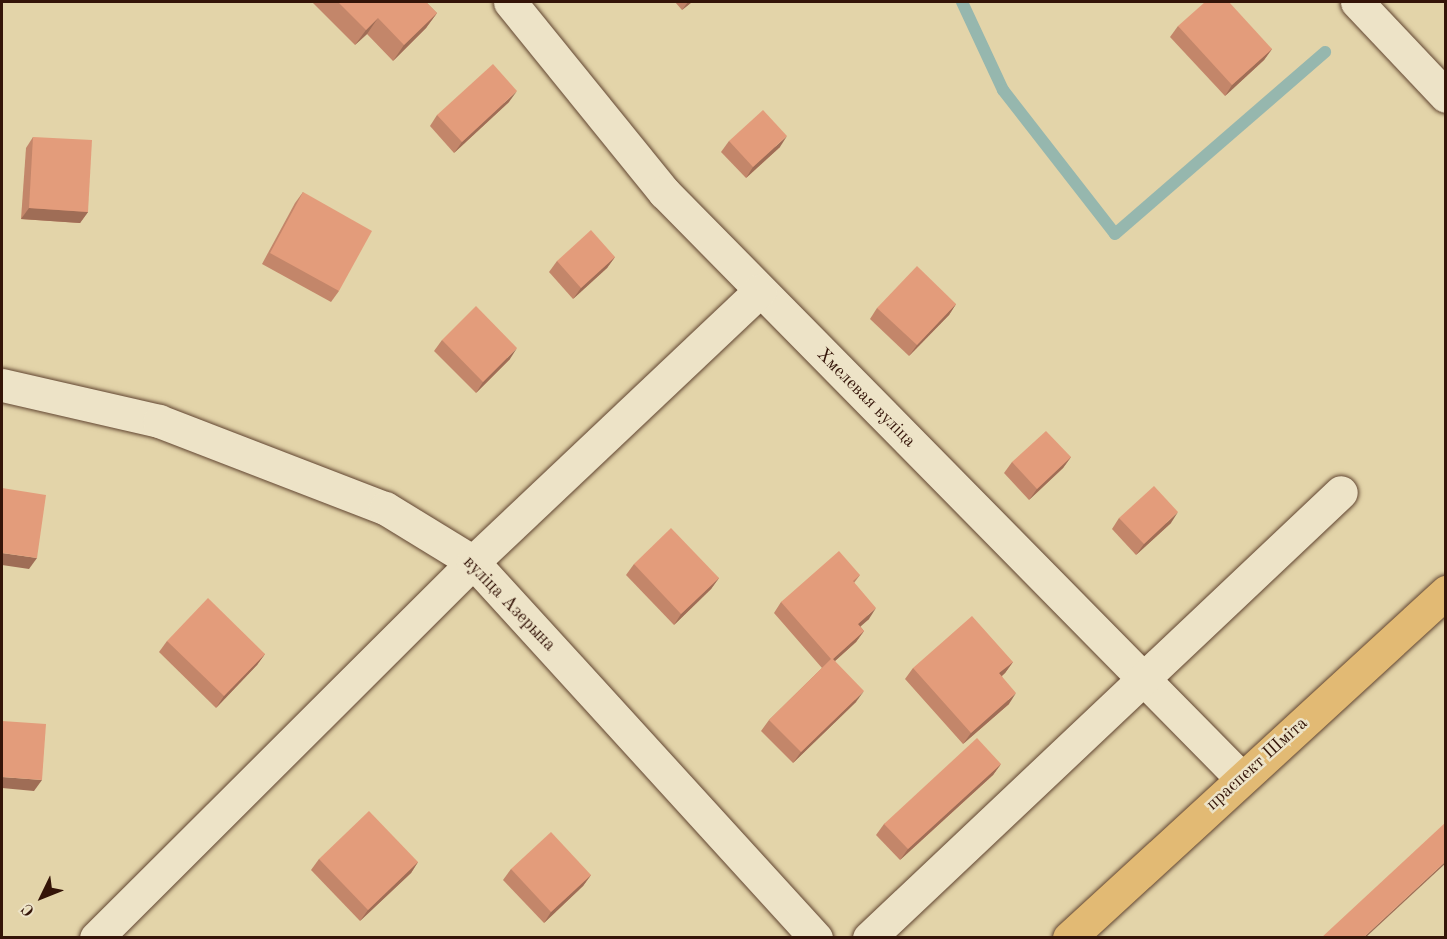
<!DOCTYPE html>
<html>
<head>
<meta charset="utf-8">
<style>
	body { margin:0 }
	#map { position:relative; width:1447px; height:939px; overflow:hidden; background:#e3d4a9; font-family:"Old Standard TT",serif }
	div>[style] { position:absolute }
	.stream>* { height:12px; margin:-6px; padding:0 6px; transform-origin:6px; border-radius:6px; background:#96b7ae }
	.roads { filter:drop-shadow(0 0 2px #604430) drop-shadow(0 0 2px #604430) }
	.minor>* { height:33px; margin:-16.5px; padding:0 16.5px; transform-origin:16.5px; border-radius:16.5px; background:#ede3c7 }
	.primary>* { height:33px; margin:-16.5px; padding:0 16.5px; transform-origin:16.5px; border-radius:16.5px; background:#e2ba74 }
	.wall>* { inset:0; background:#c3866a }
	.shaded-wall>* { inset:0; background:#9f6d56 }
	.building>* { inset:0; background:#e39c7b }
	span { translate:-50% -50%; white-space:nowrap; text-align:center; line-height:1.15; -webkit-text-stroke:5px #ede3c7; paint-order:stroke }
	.street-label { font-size:18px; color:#341408 }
	.frame { position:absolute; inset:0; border:3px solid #341408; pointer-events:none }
	.north { position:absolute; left:12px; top:867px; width:60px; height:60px; -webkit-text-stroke:4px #ede3c7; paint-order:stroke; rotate:227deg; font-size:16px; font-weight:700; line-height:24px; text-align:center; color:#341408 }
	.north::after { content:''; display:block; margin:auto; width:21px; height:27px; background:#341408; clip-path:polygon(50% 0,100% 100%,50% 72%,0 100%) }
</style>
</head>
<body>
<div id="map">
	<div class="stream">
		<i style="left:962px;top:2px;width:97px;rotate:65deg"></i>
		<i style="left:1003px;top:90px;width:182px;rotate:52.1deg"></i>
		<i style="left:1115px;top:234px;width:278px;rotate:-40.9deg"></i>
	</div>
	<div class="roads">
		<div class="minor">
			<i style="left:510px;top:2px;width:245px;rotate:51deg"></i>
			<i style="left:664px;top:192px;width:822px;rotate:45.44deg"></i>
			<i style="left:1357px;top:2px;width:129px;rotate:46.6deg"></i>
			<i style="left:2px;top:385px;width:161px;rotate:12.9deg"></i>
			<i style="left:159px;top:421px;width:242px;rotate:21.1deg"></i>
			<i style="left:385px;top:508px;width:103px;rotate:31.5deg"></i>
			<i style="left:473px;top:562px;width:509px;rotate:47.63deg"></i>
			<i style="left:96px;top:938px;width:532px;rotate:-44.92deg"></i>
			<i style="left:473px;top:562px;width:395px;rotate:-43.4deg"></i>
			<i style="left:869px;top:938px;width:649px;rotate:-43.38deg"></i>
		</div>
		<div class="primary">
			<i style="left:1069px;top:938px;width:512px;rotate:-42.54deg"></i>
		</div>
	</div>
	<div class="wall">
		<i style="clip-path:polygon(312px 2px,426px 2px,437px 13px,426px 28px,393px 61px,367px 34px,355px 45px)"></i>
		<i style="clip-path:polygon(675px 2px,692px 2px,682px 10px)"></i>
		<i style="clip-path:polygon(1178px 26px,1272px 49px,1264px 60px,1225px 96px,1170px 37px)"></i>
		<i style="clip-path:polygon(509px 102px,454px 153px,430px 126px,437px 115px)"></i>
		<i style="clip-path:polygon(33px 137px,88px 212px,80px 223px,21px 219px,26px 148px)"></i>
		<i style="clip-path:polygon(729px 141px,780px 147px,746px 178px,721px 152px)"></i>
		<i style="clip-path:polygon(303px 192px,339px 291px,331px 302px,262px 264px,295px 203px)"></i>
		<i style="clip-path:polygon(615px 257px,607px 268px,573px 299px,549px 272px,557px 261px)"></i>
		<i style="clip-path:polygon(956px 304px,949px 315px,909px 356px,870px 319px,877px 308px)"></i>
		<i style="clip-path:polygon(442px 340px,510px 359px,476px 393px,434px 351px)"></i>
		<i style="clip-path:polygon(1071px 457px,1063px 468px,1029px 500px,1004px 473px,1012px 462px)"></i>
		<i style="clip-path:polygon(1119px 518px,1171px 523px,1136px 555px,1112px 529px)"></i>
		<i style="clip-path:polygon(634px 564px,719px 578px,711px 589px,674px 625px,626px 575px)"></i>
		<i style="clip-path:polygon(860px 575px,854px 583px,869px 619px,860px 626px,864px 631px,856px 642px,835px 661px,856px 702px,793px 763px,761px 731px,769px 720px,822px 668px,774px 613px,781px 602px)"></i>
		<i style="clip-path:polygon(167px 641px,265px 654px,257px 665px,216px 708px,159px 652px)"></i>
		<i style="clip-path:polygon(1013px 662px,1005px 673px,1002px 676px,1009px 704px,963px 744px,905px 679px,913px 668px)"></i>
		<i style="clip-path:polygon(1001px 764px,993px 775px,900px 860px,876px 835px,884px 824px)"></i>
		<i style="clip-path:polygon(319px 859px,418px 862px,411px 873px,360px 921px,311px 870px)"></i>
		<i style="clip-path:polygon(511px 869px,591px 875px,583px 886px,544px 923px,503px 880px)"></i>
	</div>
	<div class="shaded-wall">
		<i style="clip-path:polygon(688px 2px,692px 2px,682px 10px)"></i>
		<i style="clip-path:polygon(437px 13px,426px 28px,393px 61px,404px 45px)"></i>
		<i style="clip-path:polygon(378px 18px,367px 34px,355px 45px,366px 30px)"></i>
		<i style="clip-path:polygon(1272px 49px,1264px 60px,1225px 96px,1232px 85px)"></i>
		<i style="clip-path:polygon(517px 91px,509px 102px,454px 153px,462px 142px)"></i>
		<i style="clip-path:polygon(787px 136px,780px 147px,746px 178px,753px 167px)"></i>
		<i style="clip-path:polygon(29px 208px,88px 212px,80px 223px,21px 219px)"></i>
		<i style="clip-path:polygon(615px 257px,607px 268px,573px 299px,581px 288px)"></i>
		<i style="clip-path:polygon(956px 304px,949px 315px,909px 356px,917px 345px)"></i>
		<i style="clip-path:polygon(517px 348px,510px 359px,476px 393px,483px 382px)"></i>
		<i style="clip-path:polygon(1071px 457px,1063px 468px,1029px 500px,1037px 489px)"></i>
		<i style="clip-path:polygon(1178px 512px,1171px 523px,1136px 555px,1144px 544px)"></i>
		<i style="clip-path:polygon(2px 553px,37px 558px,29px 569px,2px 565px)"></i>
		<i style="clip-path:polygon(719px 578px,711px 589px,674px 625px,681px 614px)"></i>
		<i style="clip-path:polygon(876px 608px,869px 619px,851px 635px,858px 624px)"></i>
		<i style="clip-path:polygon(864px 631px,856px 642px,825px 670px,833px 659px)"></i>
		<i style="clip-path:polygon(265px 654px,257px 665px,216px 708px,224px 696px)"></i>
		<i style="clip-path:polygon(1013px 662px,1005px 673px,992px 684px,999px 673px)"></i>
		<i style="clip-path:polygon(864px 691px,856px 702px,793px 763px,801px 752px)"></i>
		<i style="clip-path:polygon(1016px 693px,1009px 704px,963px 744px,971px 733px)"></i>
		<i style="clip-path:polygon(1001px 764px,993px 775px,900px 860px,908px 849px)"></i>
		<i style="clip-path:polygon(2px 777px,42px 780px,34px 791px,2px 788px)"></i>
		<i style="clip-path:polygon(1446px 861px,1446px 863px,1365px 938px,1363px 938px)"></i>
		<i style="clip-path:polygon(418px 862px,411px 873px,360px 921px,368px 910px)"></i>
		<i style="clip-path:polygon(591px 875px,583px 886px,544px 923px,551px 912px)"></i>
	</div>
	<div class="building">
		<i style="clip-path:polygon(338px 2px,426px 2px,437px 13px,404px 45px,378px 18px,366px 30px)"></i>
		<i style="clip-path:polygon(1205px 2px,1229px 2px,1272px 49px,1232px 85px,1178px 26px)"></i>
		<i style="clip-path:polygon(493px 64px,517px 91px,462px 142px,437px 115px)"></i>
		<i style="clip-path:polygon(763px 110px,787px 136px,753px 167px,729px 141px)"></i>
		<i style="clip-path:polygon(33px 137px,92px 140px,88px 212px,29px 208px)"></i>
		<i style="clip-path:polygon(303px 192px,372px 231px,339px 291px,270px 253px)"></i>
		<i style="clip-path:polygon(591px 230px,615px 257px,581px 288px,557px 261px)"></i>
		<i style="clip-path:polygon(917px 266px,956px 304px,917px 345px,877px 308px)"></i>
		<i style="clip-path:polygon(476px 306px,517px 348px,483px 382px,442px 340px)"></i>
		<i style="clip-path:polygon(1046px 431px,1071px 457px,1037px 489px,1012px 462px)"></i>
		<i style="clip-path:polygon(1154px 486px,1178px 512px,1144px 544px,1119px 518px)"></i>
		<i style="clip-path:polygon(2px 488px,46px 495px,37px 558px,2px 553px)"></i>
		<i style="clip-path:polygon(671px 528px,719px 578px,681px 614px,634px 564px)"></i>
		<i style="clip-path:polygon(839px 551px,860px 575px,853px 581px,876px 608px,858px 624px,864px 631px,833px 659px,864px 691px,801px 752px,769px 720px,831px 659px,781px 602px)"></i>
		<i style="clip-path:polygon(208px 598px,265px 654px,224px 696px,167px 641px)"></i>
		<i style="clip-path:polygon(972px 616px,1013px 662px,999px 673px,1016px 693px,971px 733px,913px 668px)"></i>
		<i style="clip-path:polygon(2px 721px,46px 724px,42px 780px,2px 777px)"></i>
		<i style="clip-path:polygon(977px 738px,1001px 764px,908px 849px,884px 824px)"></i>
		<i style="clip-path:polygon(369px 811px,418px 862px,368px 910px,319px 859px)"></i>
		<i style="clip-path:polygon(1446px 822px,1446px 861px,1363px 938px,1321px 938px)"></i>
		<i style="clip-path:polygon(551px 832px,591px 875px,551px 912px,511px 869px)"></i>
	</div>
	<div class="street-label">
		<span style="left:866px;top:398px;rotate:45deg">Хмелевая вуліца</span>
		<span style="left:509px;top:604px;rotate:46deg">вуліца Азерына</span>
		<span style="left:1257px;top:764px;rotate:-42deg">праспект Шміта</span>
	</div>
	<div class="frame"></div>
	<div class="north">С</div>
</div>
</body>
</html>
